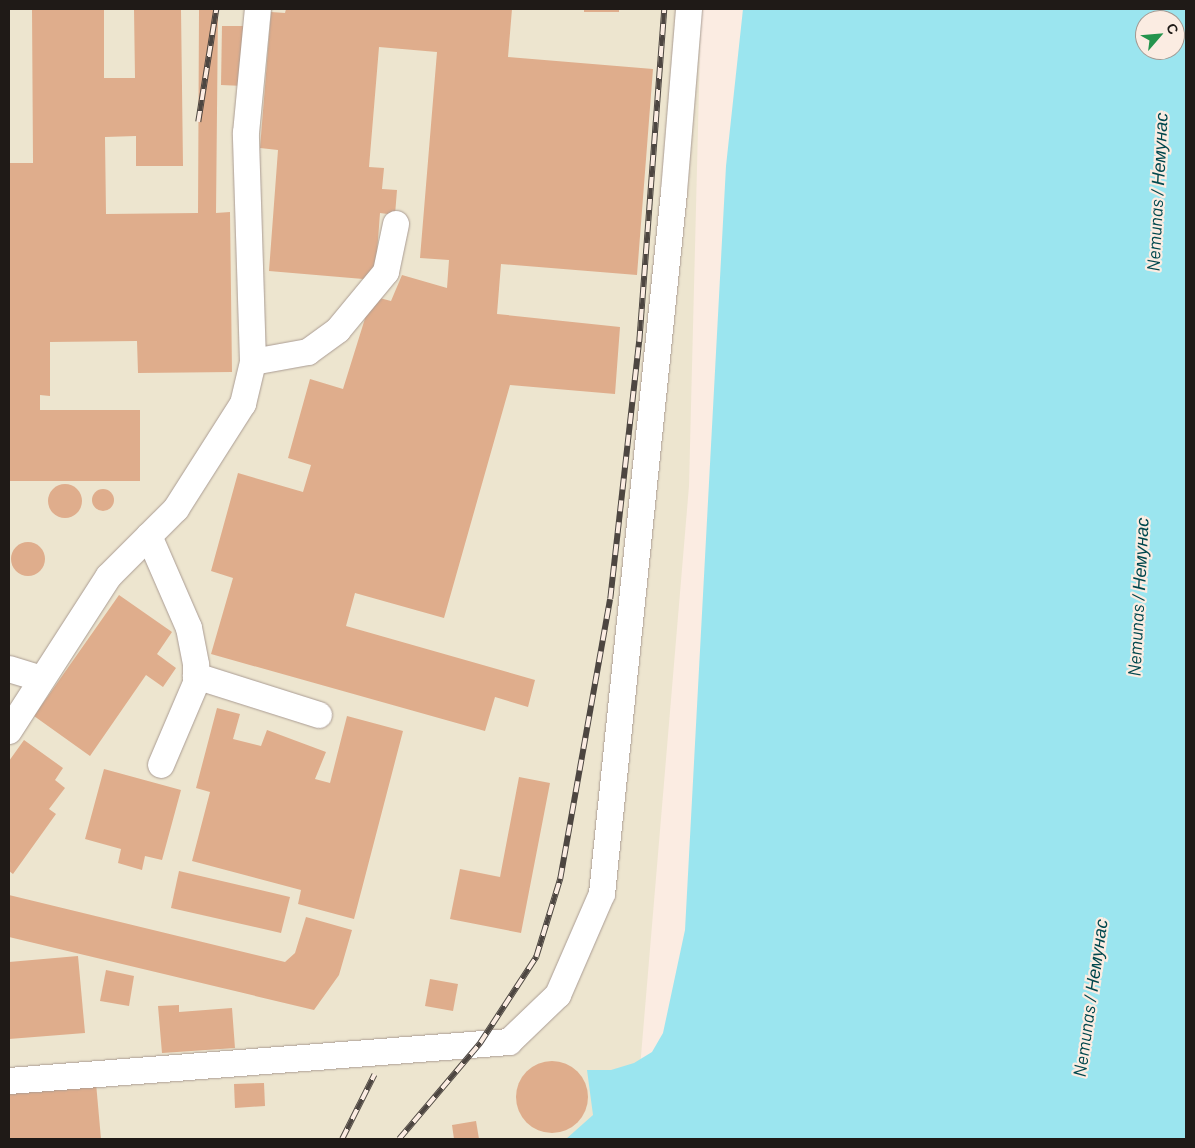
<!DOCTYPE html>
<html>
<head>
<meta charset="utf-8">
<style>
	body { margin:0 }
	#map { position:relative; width:1195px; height:1148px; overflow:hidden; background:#fbece2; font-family:Barlow,sans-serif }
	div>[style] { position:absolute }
	.industrial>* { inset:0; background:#ede5cf }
	.water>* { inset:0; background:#9be5ef }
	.building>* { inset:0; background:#dfad8c }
	.round { border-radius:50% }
	.roads { filter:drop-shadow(0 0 1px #aa9c93) drop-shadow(0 0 1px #aa9c93) }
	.minor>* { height:26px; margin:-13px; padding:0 13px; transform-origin:13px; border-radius:13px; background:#fff }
	.rail>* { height:5.5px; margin-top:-2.75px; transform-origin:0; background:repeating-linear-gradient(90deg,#fbece2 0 11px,#4d4641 0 22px); box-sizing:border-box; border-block:1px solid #4d4641 }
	span { translate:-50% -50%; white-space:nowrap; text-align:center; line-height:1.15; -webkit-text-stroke:4.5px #fbece2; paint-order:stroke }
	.water-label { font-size:18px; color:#00474d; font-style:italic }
	.frame { position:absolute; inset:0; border:10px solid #1f1a17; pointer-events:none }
	.north { position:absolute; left:1135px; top:10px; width:50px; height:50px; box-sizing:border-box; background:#fbece2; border:1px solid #a39891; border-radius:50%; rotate:63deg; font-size:14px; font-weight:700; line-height:20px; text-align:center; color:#1f1a17 }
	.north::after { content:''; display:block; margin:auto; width:18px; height:22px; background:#24944d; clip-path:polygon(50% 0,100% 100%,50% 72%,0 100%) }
</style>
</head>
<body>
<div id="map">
	<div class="industrial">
		<i style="clip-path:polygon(9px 9px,701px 9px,689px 486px,634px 1139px,9px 1139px)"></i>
	</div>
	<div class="water">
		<i style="clip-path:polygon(evenodd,743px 9px,1186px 9px,1186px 1139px,566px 1139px,593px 1115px,587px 1070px,611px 1070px,634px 1063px,652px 1052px,663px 1033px,685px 930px,726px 166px,743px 9px,1145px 20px,1175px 20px,1175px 50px,1145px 50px,1145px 20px)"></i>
	</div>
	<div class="building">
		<i style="clip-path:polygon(32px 9px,104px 9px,104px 78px,135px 78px,134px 9px,181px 9px,183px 166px,136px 166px,136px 136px,105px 137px,106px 214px,198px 213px,199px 9px,218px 9px,216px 213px,230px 212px,232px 372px,138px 373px,137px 341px,50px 342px,50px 396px,40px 395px,40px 410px,140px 410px,140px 481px,9px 481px,9px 163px,33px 163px)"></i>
		<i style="clip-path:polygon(286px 9px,512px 9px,508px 57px,653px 69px,637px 275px,501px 264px,497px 314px,620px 327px,615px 394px,510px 385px,444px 618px,355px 593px,346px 626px,535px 680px,528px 707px,495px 697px,485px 731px,211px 654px,233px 578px,211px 571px,238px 473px,303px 492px,311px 465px,288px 458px,310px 379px,343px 389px,372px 296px,391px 301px,402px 275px,447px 288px,449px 260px,420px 258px,437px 52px,379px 47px,369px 167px,384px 168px,382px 189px,397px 190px,395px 215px,380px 213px,375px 280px,269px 271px,278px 150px,260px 148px,271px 12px,285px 13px)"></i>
		<i style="clip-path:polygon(584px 9px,619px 9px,619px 12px,584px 12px)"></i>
		<i style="clip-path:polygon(222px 26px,245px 26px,244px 86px,221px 85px)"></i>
		<i class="round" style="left:48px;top:484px;width:34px;height:34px"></i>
		<i class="round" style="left:92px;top:489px;width:22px;height:22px"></i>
		<i class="round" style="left:11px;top:542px;width:34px;height:34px"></i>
		<i style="clip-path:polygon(119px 595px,172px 632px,157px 654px,176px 668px,163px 687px,146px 675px,90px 756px,34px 716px)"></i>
		<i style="clip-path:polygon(217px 708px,240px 714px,233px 739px,261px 746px,267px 730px,326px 752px,315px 779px,330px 783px,347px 716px,403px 731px,354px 919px,298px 904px,301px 890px,192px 861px,210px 792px,196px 788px)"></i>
		<i style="clip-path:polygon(24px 740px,63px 768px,55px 780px,65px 788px,49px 809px,56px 814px,13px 874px,9px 871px,9px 761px)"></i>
		<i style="clip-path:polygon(104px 769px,181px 790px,162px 860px,145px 856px,142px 870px,118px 863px,121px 849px,85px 839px)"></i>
		<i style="clip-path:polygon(519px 777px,550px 783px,521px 933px,450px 919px,460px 869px,500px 877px)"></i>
		<i style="clip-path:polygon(179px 871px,290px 897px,281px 933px,171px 908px)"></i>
		<i style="clip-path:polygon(9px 895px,285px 962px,295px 953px,306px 917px,352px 930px,339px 975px,314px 1010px,9px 937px)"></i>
		<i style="clip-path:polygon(78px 956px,85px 1033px,9px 1039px,9px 962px)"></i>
		<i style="clip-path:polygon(106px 970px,134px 976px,129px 1006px,100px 1001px)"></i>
		<i style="clip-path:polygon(430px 979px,458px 984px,453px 1011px,425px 1006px)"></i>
		<i style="clip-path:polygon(179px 1005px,179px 1012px,232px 1008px,235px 1048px,162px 1053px,158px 1006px)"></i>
		<i class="round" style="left:516px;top:1061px;width:72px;height:72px"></i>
		<i style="clip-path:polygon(96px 1083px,101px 1139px,9px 1139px,9px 1090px)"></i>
		<i style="clip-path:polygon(264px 1083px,265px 1106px,235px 1108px,234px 1084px)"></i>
		<i style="clip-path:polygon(476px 1121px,479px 1139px,454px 1139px,452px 1125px)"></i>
	</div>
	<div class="roads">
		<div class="minor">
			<i style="left:253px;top:362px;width:56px;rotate:-10.3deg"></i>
			<i style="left:308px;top:352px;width:37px;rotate:-36deg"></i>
			<i style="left:338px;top:330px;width:75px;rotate:-50.4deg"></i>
			<i style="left:386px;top:272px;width:49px;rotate:-78.2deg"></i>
			<i style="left:149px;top:536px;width:100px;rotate:66.5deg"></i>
			<i style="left:189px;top:628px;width:38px;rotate:79deg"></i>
			<i style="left:196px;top:665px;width:18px;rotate:90deg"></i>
			<i style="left:196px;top:683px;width:89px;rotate:113.1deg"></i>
			<i style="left:9px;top:669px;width:34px;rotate:17deg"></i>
			<i style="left:196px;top:676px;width:129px;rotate:17.6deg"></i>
			<i style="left:9px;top:731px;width:184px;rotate:-57.2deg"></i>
			<i style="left:109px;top:576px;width:95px;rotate:-45deg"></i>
			<i style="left:176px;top:509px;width:125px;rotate:-57.5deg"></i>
			<i style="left:243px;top:404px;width:43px;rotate:-76.6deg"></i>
			<i style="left:253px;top:362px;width:229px;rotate:-91.8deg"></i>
			<i style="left:246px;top:133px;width:125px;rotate:-84.5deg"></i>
			<i style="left:9px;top:1081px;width:502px;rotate:-4.46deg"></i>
			<i style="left:509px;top:1042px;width:68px;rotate:-43.8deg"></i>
			<i style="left:558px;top:995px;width:110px;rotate:-66.5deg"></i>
			<i style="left:602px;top:894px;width:706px;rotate:-84.14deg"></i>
			<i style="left:674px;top:192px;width:184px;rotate:-85.3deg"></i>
		</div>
	</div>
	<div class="rail">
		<i style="left:198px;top:122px;width:114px;rotate:-80.9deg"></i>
		<i style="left:342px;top:1139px;width:72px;rotate:-63.4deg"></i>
		<i style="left:399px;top:1139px;width:126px;rotate:-49.8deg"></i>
		<i style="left:480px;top:1043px;width:103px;rotate:-56.9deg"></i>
		<i style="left:536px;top:957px;width:82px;rotate:-72.9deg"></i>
		<i style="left:560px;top:879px;width:284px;rotate:-79.9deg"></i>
		<i style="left:610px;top:599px;width:259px;rotate:-83.6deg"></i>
		<i style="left:639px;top:342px;width:334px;rotate:-85.7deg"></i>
	</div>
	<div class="water-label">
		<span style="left:1157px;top:192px;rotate:-87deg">Nemunas / Немунас</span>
		<span style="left:1138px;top:597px;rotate:-87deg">Nemunas / Немунас</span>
		<span style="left:1090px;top:998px;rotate:-82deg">Nemunas / Немунас</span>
	</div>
	<div class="frame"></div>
	<div class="north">С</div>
</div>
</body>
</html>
